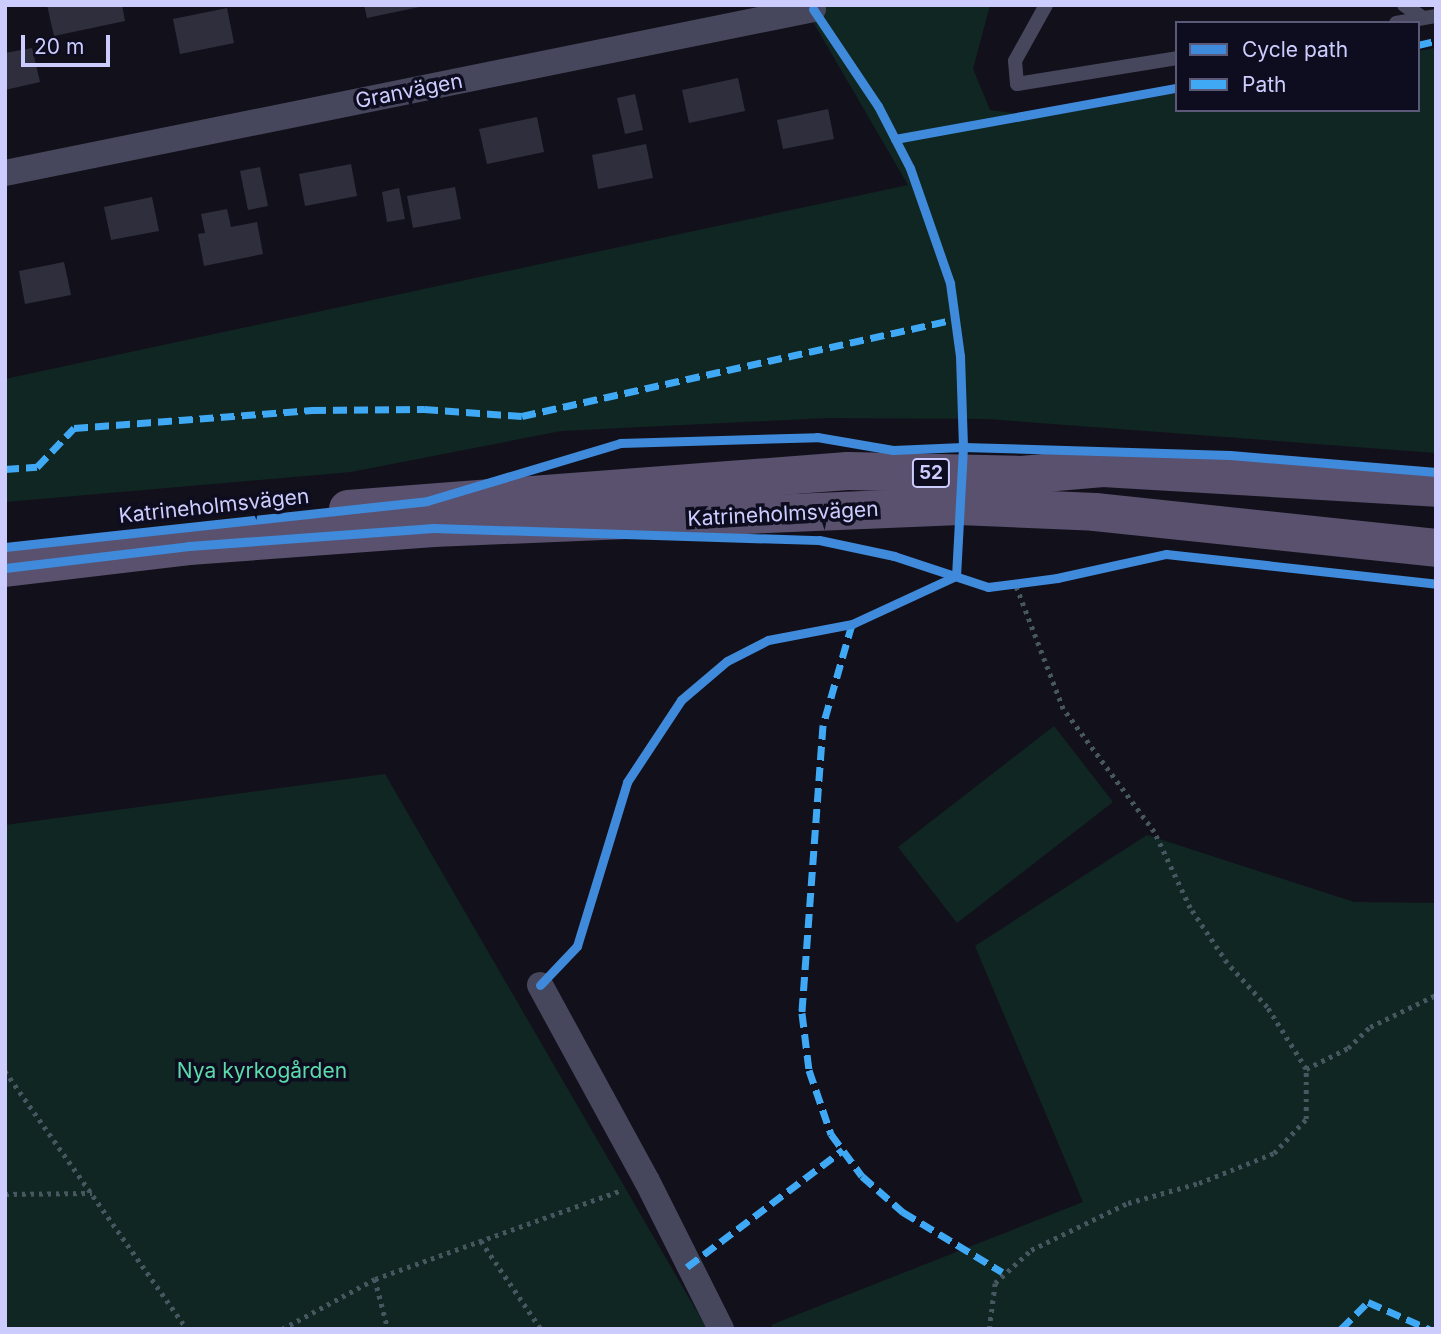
<!DOCTYPE html>
<html>
<head>
<meta charset="utf-8">
<style>
	body { margin:0 }
	#map { position:relative; width:1441px; height:1334px; overflow:hidden; background:#12111b; font-family:Inter,sans-serif }
	div>[style] { position:absolute }
	.green>* { inset:0; background:#102623 }
	.building>* { inset:0; background:#2e2e3d }
	.path>* { height:4.5px; margin-top:-2.25px; transform-origin:0; background:repeating-linear-gradient(90deg,#475760 0 3.5px,transparent 0 8.5px) }
	.lane>* { height:14px; margin:-7px; padding:0 7px; transform-origin:7px; border-radius:7px; background:#46475c }
	.street>* { height:26px; margin:-13px; padding:0 13px; transform-origin:13px; border-radius:13px; background:#46475c }
	.primary>* { height:38px; margin:-19px; padding:0 19px; transform-origin:19px; border-radius:19px; background:#59516e }
	.quiet>* { height:7px; margin-top:-3.5px; transform-origin:0; background:repeating-linear-gradient(90deg,#3fa9f5 0 14px,transparent 0 21px) }
	.cycleway>* { height:9px; margin:-4.5px; padding:0 4.5px; transform-origin:4.5px; border-radius:4.5px; background:#408adc }
	span { translate:-50% -50%; white-space:nowrap; text-align:center; line-height:1.15; -webkit-text-stroke:7px #0e0d1f; paint-order:stroke }
	.shield-label span { padding:2px 5px; background:#0e0d1f; border:2px solid; border-radius:5px; -webkit-text-stroke-width:0 }
	.shield-label { font-size:19px; color:#cccdfe; font-weight:700 }
	.street-label { font-size:21px; color:#cccdfe }
	.park-label { font-size:21px; color:#5bdbaa }
	.frame { position:absolute; inset:0; border:7px solid #cccdfe; pointer-events:none }
	.legend { position:absolute; left:1175px; top:21px; width:245px; height:91px; box-sizing:border-box; background:#0e0d1f; border:2px solid #5a5a78; margin:0; padding:9px 12px; list-style:none; font-size:21px; color:#cccdfe }
	.legend li { display:flex; align-items:center; gap:14px; height:35px }
	.legend b { width:35px; border:2px solid #5a5a78 }
	.scale { position:absolute; left:21px; top:35px; width:89px; height:32px; box-sizing:border-box; border:4px solid #cccdfe; border-top:0; padding-left:9px; font-size:21px; line-height:24px; white-space:nowrap; color:#cccdfe; -webkit-text-stroke:5px #0e0d1f; paint-order:stroke }
</style>
</head>
<body>
<div id="map">
	<div class="green">
		<i style="clip-path:polygon(826px 5px,990px 5px,973px 69px,990px 110px,1042px 117px,1177px 93px,1177px 110px,1418px 110px,1418px 51px,1436px 48px,1436px 453px,988px 419px,827px 418px,561px 431px,351px 472px,5px 502px,5px 379px,908px 185px,812px 20px)"></i>
		<i style="clip-path:polygon(1054px 726px,1113px 802px,957px 923px,898px 847px)"></i>
		<i style="clip-path:polygon(385px 774px,707px 1329px,5px 1329px,5px 825px)"></i>
		<i style="clip-path:polygon(1147px 835px,1354px 902px,1436px 903px,1436px 1329px,773px 1329px,771px 1325px,1083px 1202px,975px 946px)"></i>
	</div>
	<div class="building">
		<i style="clip-path:polygon(47px 5px,122px 5px,125px 21px,54px 36px)"></i>
		<i style="clip-path:polygon(364px 5px,423px 5px,424px 6px,367px 18px)"></i>
		<i style="clip-path:polygon(227px 8px,234px 43px,180px 54px,173px 19px)"></i>
		<i style="clip-path:polygon(32px 48px,40px 82px,5px 90px,5px 53px)"></i>
		<i style="clip-path:polygon(738px 78px,745px 111px,689px 123px,682px 90px)"></i>
		<i style="clip-path:polygon(635px 94px,643px 130px,625px 134px,617px 98px)"></i>
		<i style="clip-path:polygon(828px 109px,834px 139px,783px 149px,777px 120px)"></i>
		<i style="clip-path:polygon(537px 117px,544px 152px,487px 164px,479px 129px)"></i>
		<i style="clip-path:polygon(646px 144px,653px 178px,598px 189px,592px 155px)"></i>
		<i style="clip-path:polygon(351px 164px,357px 196px,305px 206px,299px 174px)"></i>
		<i style="clip-path:polygon(260px 167px,268px 206px,248px 210px,240px 171px)"></i>
		<i style="clip-path:polygon(455px 187px,461px 219px,413px 228px,407px 196px)"></i>
		<i style="clip-path:polygon(399px 188px,405px 219px,387px 222px,382px 192px)"></i>
		<i style="clip-path:polygon(152px 197px,159px 231px,111px 240px,104px 207px)"></i>
		<i style="clip-path:polygon(227px 209px,231px 227px,257px 222px,263px 254px,204px 266px,198px 234px,205px 233px,201px 214px)"></i>
		<i style="clip-path:polygon(64px 262px,71px 295px,25px 304px,19px 271px)"></i>
	</div>
	<div class="path">
		<i style="left:1306px;top:1069px;width:47px;rotate:-26.6deg"></i>
		<i style="left:1348px;top:1048px;width:30px;rotate:-44deg"></i>
		<i style="left:1370px;top:1027px;width:73px;rotate:-25.9deg"></i>
		<i style="left:5px;top:1071px;width:316px;rotate:54.8deg"></i>
		<i style="left:5px;top:1194px;width:87px;rotate:-0.7deg"></i>
		<i style="left:481px;top:1241px;width:107px;rotate:55.7deg"></i>
		<i style="left:375px;top:1279px;width:52px;rotate:75.4deg"></i>
		<i style="left:282px;top:1329px;width:106px;rotate:-28.3deg"></i>
		<i style="left:375px;top:1279px;width:260px;rotate:-19.8deg"></i>
		<i style="left:989px;top:1329px;width:46px;rotate:-82.6deg"></i>
		<i style="left:995px;top:1283px;width:49px;rotate:-42.5deg"></i>
		<i style="left:1031px;top:1250px;width:108px;rotate:-25.9deg"></i>
		<i style="left:1128px;top:1203px;width:74px;rotate:-15.7deg"></i>
		<i style="left:1199px;top:1183px;width:81px;rotate:-21.8deg"></i>
		<i style="left:1274px;top:1153px;width:47px;rotate:-46.7deg"></i>
		<i style="left:1306px;top:1119px;width:50px;rotate:-90deg"></i>
		<i style="left:1306px;top:1069px;width:73px;rotate:-122.2deg"></i>
		<i style="left:1267px;top:1007px;width:59px;rotate:-132.3deg"></i>
		<i style="left:1227px;top:963px;width:66px;rotate:-123.9deg"></i>
		<i style="left:1190px;top:908px;width:84px;rotate:-115.3deg"></i>
		<i style="left:1154px;top:832px;width:153px;rotate:-126.5deg"></i>
		<i style="left:1063px;top:709px;width:134px;rotate:-111deg"></i>
	</div>
	<div class="lane">
		<i style="left:1046px;top:5px;width:64px;rotate:119deg"></i>
		<i style="left:1015px;top:61px;width:23px;rotate:85deg"></i>
		<i style="left:1017px;top:84px;width:162px;rotate:-9.2deg"></i>
		<i style="left:1404px;top:5px;width:23px;rotate:34deg"></i>
		<i style="left:1396px;top:23px;width:41px;rotate:-9.9deg"></i>
	</div>
	<div class="street">
		<i style="left:5px;top:173px;width:824px;rotate:-11.47deg"></i>
		<i style="left:813px;top:9px;width:4px;rotate:-117deg"></i>
		<i style="left:540px;top:985px;width:223px;rotate:61.4deg"></i>
		<i style="left:647px;top:1181px;width:165px;rotate:63.4deg"></i>
	</div>
	<div class="primary">
		<i style="left:348px;top:509px;width:501px;rotate:-4.35deg"></i>
		<i style="left:848px;top:471px;width:173px;rotate:1.3deg"></i>
		<i style="left:1021px;top:475px;width:82px;rotate:-4.9deg"></i>
		<i style="left:1103px;top:468px;width:334px;rotate:3.4deg"></i>
		<i style="left:5px;top:568px;width:185px;rotate:-6.8deg"></i>
		<i style="left:189px;top:546px;width:245px;rotate:-4.2deg"></i>
		<i style="left:433px;top:528px;width:527px;rotate:-2.39deg"></i>
		<i style="left:960px;top:506px;width:135px;rotate:2.5deg"></i>
		<i style="left:1095px;top:512px;width:343px;rotate:6deg"></i>
	</div>
	<div class="quiet">
		<i style="left:1418px;top:45px;width:18px;rotate:-13deg"></i>
		<i style="left:5px;top:469px;width:32px;rotate:-4deg"></i>
		<i style="left:37px;top:467px;width:54px;rotate:-46.5deg"></i>
		<i style="left:74px;top:428px;width:239px;rotate:-4.3deg"></i>
		<i style="left:312px;top:410px;width:112px;rotate:-0.5deg"></i>
		<i style="left:424px;top:409px;width:98px;rotate:4.1deg"></i>
		<i style="left:522px;top:416px;width:444px;rotate:-12.6deg"></i>
		<i style="left:852px;top:624px;width:105px;rotate:106deg"></i>
		<i style="left:823px;top:725px;width:289px;rotate:94.2deg"></i>
		<i style="left:802px;top:1013px;width:57px;rotate:83deg"></i>
		<i style="left:809px;top:1070px;width:68px;rotate:71deg"></i>
		<i style="left:831px;top:1134px;width:52px;rotate:53.6deg"></i>
		<i style="left:862px;top:1176px;width:55px;rotate:41.3deg"></i>
		<i style="left:903px;top:1212px;width:116px;rotate:31.2deg"></i>
		<i style="left:687px;top:1267px;width:195px;rotate:-36.9deg"></i>
		<i style="left:1341px;top:1329px;width:38px;rotate:-45deg"></i>
		<i style="left:1368px;top:1302px;width:67px;rotate:23.9deg"></i>
	</div>
	<div class="cycleway">
		<i style="left:813px;top:9px;width:117px;rotate:56.2deg"></i>
		<i style="left:878px;top:106px;width:70px;rotate:62.7deg"></i>
		<i style="left:910px;top:168px;width:122px;rotate:70.8deg"></i>
		<i style="left:950px;top:283px;width:74px;rotate:82.2deg"></i>
		<i style="left:960px;top:356px;width:91px;rotate:88.1deg"></i>
		<i style="left:963px;top:447px;width:129px;rotate:93.1deg"></i>
		<i style="left:895px;top:139px;width:287px;rotate:-10.3deg"></i>
		<i style="left:5px;top:547px;width:424px;rotate:-6.2deg"></i>
		<i style="left:427px;top:501px;width:202px;rotate:-16.7deg"></i>
		<i style="left:620px;top:443px;width:197px;rotate:-1.7deg"></i>
		<i style="left:817px;top:437px;width:77px;rotate:9.7deg"></i>
		<i style="left:893px;top:450px;width:70px;rotate:-2.5deg"></i>
		<i style="left:963px;top:447px;width:267px;rotate:1.7deg"></i>
		<i style="left:1230px;top:455px;width:207px;rotate:4.7deg"></i>
		<i style="left:5px;top:568px;width:185px;rotate:-6.8deg"></i>
		<i style="left:189px;top:546px;width:245px;rotate:-4.2deg"></i>
		<i style="left:433px;top:528px;width:386px;rotate:1.8deg"></i>
		<i style="left:819px;top:540px;width:77px;rotate:12deg"></i>
		<i style="left:894px;top:556px;width:99px;rotate:18.3deg"></i>
		<i style="left:988px;top:587px;width:70px;rotate:-7.4deg"></i>
		<i style="left:1057px;top:578px;width:112px;rotate:-12.4deg"></i>
		<i style="left:1166px;top:554px;width:272px;rotate:6.3deg"></i>
		<i style="left:540px;top:985px;width:54px;rotate:-46.5deg"></i>
		<i style="left:577px;top:946px;width:171px;rotate:-73deg"></i>
		<i style="left:627px;top:782px;width:98px;rotate:-56.6deg"></i>
		<i style="left:681px;top:700px;width:60px;rotate:-40.3deg"></i>
		<i style="left:727px;top:661px;width:46px;rotate:-27.1deg"></i>
		<i style="left:768px;top:640px;width:86px;rotate:-10.8deg"></i>
		<i style="left:852px;top:624px;width:115px;rotate:-24.8deg"></i>
	</div>
	<div class="shield-label">
		<span style="left:931px;top:473px">52</span>
	</div>
	<div class="street-label">
		<span style="left:409px;top:91px;rotate:-11deg">Granvägen</span>
		<span style="left:214px;top:506px;rotate:-6deg">Katrineholmsvägen</span>
		<span style="left:783px;top:514px;rotate:-3deg">Katrineholmsvägen</span>
	</div>
	<div class="park-label">
		<span style="left:262px;top:1071px">Nya kyrkogården</span>
	</div>
	<div class="frame"></div>
	<ul class="legend">
	<li><b style="height:9px;background:#408adc"></b>Cycle path</li>
	<li><b style="height:9px;background:#3fa9f5"></b>Path</li>
	</ul>
	<div class="scale">20 m</div>
</div>
</body>
</html>
